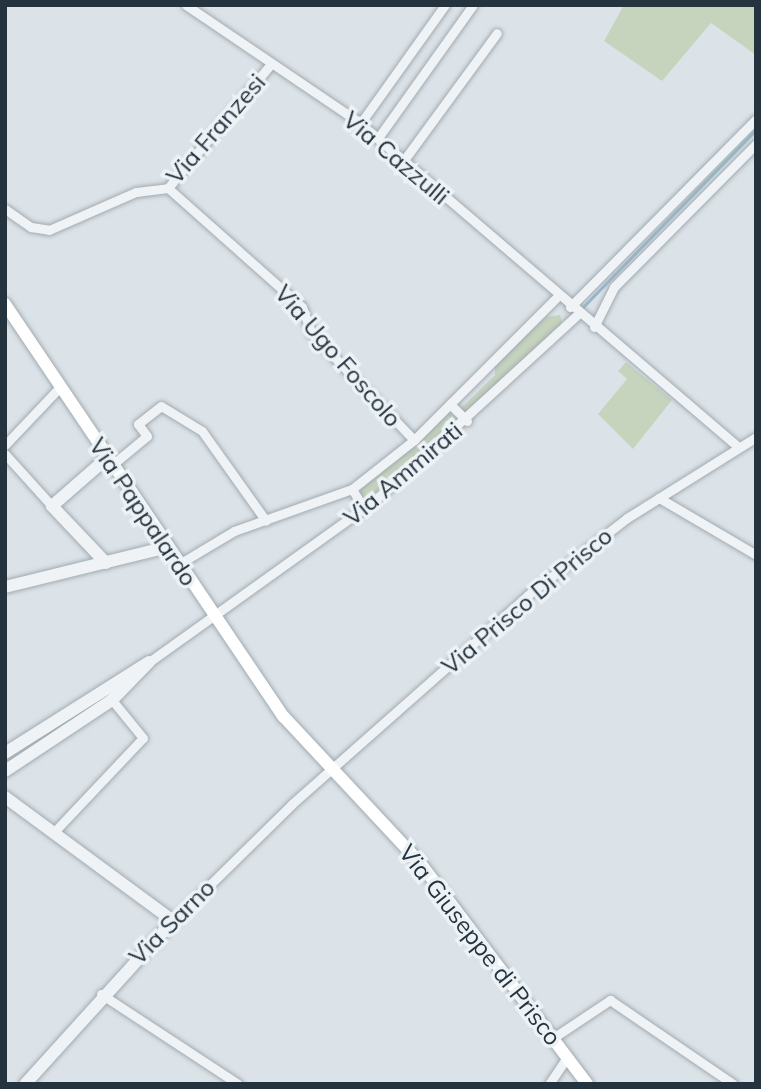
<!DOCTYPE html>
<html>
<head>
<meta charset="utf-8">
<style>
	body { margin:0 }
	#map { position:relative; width:761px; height:1089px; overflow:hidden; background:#dce3e8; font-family:Mulish,sans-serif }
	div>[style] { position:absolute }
	.green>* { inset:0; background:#c6d3bd }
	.stream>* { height:2.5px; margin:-1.25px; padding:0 1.25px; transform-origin:1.25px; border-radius:1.25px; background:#94b9cc }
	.roads { filter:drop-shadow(0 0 2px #a1abb2) drop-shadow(0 0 2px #a1abb2) }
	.minor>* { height:9px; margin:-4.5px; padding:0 4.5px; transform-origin:4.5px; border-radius:4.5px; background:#eff3f6 }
	.tertiary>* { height:12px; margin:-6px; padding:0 6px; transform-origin:6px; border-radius:6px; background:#eff3f6 }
	.secondary>* { height:12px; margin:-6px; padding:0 6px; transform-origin:6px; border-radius:6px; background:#fff }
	span { translate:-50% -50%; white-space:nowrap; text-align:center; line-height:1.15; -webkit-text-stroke:7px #ecf2f5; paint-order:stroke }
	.street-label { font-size:24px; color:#25333f }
	.frame { position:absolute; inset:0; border:7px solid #25333f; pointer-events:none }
</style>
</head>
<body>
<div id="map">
	<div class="green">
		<i style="clip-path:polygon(624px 5px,756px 5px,756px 55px,711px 23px,662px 81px,604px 41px)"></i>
		<i style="clip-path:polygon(560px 315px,562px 323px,467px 416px,460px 409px,495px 375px,495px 365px,546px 317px)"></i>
		<i style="clip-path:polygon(626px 362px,672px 400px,633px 449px,598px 414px,627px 379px,618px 371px)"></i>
		<i style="clip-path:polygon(449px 412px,460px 422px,365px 501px,358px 489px)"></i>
	</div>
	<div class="stream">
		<i style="left:582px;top:308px;width:249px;rotate:-45.7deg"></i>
	</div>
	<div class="roads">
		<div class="minor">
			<i style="left:186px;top:5px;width:205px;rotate:34.1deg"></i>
			<i style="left:356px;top:120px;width:500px;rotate:40.54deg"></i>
			<i style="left:360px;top:124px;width:146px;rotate:-54.5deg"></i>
			<i style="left:378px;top:138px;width:163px;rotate:-54.5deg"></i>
			<i style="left:404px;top:160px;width:157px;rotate:-53.8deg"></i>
			<i style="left:168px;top:188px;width:179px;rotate:41.6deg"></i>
			<i style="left:302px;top:307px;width:29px;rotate:70deg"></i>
			<i style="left:312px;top:334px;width:147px;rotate:46.1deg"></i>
			<i style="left:5px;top:209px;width:32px;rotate:35deg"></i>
			<i style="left:31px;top:227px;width:18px;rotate:9deg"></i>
			<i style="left:49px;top:230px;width:95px;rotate:-23.6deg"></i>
			<i style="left:136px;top:192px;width:32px;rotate:-7deg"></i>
			<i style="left:168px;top:188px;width:161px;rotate:-50.3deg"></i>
			<i style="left:570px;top:307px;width:264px;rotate:-45.3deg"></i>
			<i style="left:594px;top:327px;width:45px;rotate:-63.4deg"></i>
			<i style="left:614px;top:287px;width:202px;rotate:-45.2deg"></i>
			<i style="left:450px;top:404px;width:24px;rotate:45deg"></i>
			<i style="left:5px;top:445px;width:80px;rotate:-46.5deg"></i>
			<i style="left:5px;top:454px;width:70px;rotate:47.9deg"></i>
			<i style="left:112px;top:465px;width:45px;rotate:-39.6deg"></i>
			<i style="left:147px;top:436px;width:15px;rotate:-127deg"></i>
			<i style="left:138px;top:424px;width:29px;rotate:-38deg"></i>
			<i style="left:161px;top:406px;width:48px;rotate:31.4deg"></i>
			<i style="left:202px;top:431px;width:110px;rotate:54.6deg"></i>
			<i style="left:352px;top:489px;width:23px;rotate:59deg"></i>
			<i style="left:659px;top:498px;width:113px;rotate:30.4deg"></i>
			<i style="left:179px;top:564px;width:64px;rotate:-31deg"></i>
			<i style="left:234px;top:531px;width:125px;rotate:-19.6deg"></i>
			<i style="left:352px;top:489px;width:79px;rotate:-38.3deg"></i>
			<i style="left:414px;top:440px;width:202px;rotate:-45deg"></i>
			<i style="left:149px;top:662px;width:277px;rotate:-35.6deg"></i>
			<i style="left:374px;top:501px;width:277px;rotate:-42.5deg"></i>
			<i style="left:54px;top:832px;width:129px;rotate:-46.6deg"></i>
			<i style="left:143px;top:738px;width:49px;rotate:-129.2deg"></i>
			<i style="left:173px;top:921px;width:167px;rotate:-44.5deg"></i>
			<i style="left:292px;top:804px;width:315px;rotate:-41.5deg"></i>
			<i style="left:528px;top:595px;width:125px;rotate:-37.9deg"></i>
			<i style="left:627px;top:518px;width:152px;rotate:-32.1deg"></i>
			<i style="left:101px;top:994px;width:164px;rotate:33.3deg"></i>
			<i style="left:553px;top:1038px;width:69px;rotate:-33.7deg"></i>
			<i style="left:610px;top:1000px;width:149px;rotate:34.3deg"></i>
			<i style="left:549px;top:1084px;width:32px;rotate:-56deg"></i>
		</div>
		<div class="tertiary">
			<i style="left:106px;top:563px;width:79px;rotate:-133.5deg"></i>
			<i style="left:52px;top:506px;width:73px;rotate:-41.1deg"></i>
			<i style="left:5px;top:587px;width:168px;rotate:-13.8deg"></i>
			<i style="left:5px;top:753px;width:167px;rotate:-32.3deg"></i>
			<i style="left:5px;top:771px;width:128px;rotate:-33.6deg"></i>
			<i style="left:112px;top:700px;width:53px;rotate:-45.8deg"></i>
			<i style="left:5px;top:797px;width:209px;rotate:36.4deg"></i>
			<i style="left:173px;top:921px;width:220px;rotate:132.2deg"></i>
		</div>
		<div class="secondary">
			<i style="left:5px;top:304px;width:498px;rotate:56deg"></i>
			<i style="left:284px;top:717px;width:200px;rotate:47deg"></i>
			<i style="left:420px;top:863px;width:277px;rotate:52.9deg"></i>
		</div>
	</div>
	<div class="street-label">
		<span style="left:216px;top:129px;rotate:-49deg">Via Franzesi</span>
		<span style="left:396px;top:158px;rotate:40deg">Via Cazzulli</span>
		<span style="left:338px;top:356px;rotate:49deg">Via Ugo Foscolo</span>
		<span style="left:403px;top:474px;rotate:-40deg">Via Ammirati</span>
		<span style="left:143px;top:512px;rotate:56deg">Via Pappalardo</span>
		<span style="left:527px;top:601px;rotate:-40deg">Via Prisco Di Prisco</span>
		<span style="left:172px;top:922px;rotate:-45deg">Via Sarno</span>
		<span style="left:480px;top:945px;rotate:52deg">Via Giuseppe di Prisco</span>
	</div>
	<div class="frame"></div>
</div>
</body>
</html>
